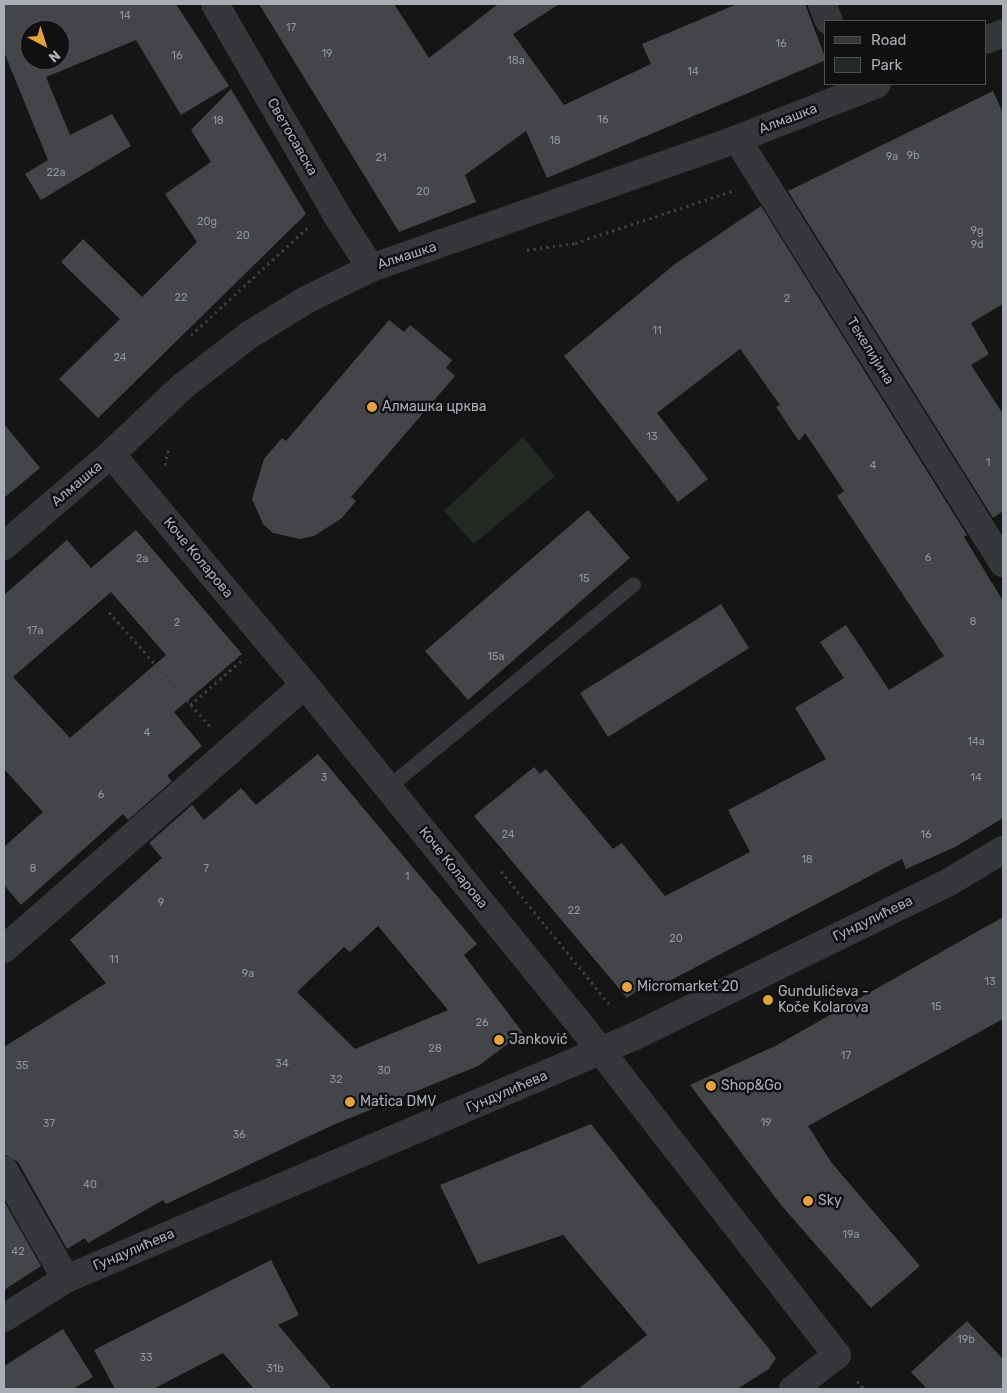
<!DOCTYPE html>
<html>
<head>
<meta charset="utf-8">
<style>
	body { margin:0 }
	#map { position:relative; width:1007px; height:1393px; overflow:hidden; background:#151516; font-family:Rubik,sans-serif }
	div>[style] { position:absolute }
	.green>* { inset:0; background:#212922 }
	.building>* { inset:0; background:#444549 }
	.path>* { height:3px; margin-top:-1.5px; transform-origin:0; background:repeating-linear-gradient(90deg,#3c3e42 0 2.5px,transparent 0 6.5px) }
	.service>* { height:15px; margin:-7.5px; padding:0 7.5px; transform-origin:7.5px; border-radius:7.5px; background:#36373b }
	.minor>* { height:28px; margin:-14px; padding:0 14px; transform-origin:14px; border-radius:14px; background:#36373b }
	.tertiary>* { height:28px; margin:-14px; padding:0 14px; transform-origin:14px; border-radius:14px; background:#36373b }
	.dots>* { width:14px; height:14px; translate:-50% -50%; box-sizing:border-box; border:2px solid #101011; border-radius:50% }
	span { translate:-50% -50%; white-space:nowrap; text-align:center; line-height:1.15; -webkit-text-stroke:5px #101011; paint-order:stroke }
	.number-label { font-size:11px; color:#8f939b }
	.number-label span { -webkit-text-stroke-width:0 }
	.street-label { font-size:14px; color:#a8adb6 }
	.poi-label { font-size:14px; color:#a8adb6 }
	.left { translate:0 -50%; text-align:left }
	.frame { position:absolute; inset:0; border:5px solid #a8adb6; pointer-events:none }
	.legend { position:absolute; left:824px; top:20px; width:162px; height:65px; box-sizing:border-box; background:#101011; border:1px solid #4d4f53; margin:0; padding:6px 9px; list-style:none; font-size:15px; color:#a8adb6 }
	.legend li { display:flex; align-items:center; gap:10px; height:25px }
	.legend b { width:25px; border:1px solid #4d4f53 }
	.north { position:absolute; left:20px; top:20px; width:50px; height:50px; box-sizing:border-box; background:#101011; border:1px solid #4d4f53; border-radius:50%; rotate:140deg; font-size:14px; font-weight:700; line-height:20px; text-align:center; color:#a8adb6 }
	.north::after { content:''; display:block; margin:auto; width:18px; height:22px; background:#e3a140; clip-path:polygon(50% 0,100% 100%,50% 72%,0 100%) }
</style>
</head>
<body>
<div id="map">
	<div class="green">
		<i style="clip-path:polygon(523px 437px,555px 476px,474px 544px,444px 511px)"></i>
	</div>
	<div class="building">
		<i style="clip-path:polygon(evenodd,4px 4px,176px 4px,229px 86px,181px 115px,136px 40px,46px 77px,70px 135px,112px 114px,131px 146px,41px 200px,25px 174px,48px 160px,4px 52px,4px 4px,30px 30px,60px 30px,60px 60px,30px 60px,30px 30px)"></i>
		<i style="clip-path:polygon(259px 4px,394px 4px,429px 58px,498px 4px,559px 4px,513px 34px,564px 105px,651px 64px,642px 44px,737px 4px,805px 4px,826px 60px,547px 178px,526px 131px,465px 175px,476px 202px,399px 232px)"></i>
		<i style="clip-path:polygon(231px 89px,306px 214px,98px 418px,59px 379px,120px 319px,61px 262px,83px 239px,142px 297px,197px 242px,165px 194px,211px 162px,191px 130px)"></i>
		<i style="clip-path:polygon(993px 91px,1003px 113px,1003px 304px,971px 323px,989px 354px,971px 365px,1003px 414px,1003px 511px,993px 518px,788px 191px)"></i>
		<i style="clip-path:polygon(761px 206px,967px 535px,964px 537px,1003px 601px,1003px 818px,955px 847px,906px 869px,902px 859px,656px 988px,650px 981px,627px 998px,474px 816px,534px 767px,540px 774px,546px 769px,613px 849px,622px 843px,665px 896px,750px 852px,728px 810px,826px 759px,795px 708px,844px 678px,820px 642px,846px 625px,889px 690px,944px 656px,837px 496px,844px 491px,805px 433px,799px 441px,776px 407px,780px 405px,740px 349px,657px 413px,708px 479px,678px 502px,564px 356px,675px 264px)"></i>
		<i style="clip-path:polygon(389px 320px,404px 332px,410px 325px,452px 360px,446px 368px,455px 376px,351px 497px,356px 501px,342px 518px,314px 536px,300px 539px,273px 533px,263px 524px,252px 499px,264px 459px,282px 438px,286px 441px)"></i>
		<i style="clip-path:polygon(4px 424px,40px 468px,4px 498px)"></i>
		<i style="clip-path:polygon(588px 510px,630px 558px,468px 700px,425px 651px)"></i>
		<i style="clip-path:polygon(evenodd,136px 530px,242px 654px,174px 712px,202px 746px,167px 776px,172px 781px,128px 820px,123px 814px,21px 905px,4px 885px,4px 847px,43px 812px,4px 769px,4px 595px,67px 540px,91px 568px,136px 530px,111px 592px,166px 655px,70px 738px,13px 677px,111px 592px)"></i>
		<i style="clip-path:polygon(721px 604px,749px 648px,608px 737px,580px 693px)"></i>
		<i style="clip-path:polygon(evenodd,318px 754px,477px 944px,464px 955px,523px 1033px,478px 1066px,333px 1125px,166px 1204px,163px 1200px,88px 1243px,85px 1238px,67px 1249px,18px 1162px,4px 1154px,4px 1047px,106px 983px,70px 940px,162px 858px,149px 843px,192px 805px,204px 820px,241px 788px,256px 805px,318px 754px,378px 926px,448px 1010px,355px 1049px,297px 992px,344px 947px,350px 952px,378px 926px)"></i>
		<i style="clip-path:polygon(1003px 917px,1003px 1019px,808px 1126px,831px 1162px,920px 1266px,871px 1308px,781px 1205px,690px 1085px,777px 1045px)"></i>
		<i style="clip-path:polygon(591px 1124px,776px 1358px,769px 1369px,737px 1389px,578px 1389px,647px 1335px,563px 1235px,478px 1264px,440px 1185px)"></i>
		<i style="clip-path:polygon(4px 1201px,41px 1266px,4px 1290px)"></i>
		<i style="clip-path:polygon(271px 1260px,299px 1315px,278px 1325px,332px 1389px,254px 1389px,223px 1353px,153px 1389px,115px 1389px,94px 1350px)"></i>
		<i style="clip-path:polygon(967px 1321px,1003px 1359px,1003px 1389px,927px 1389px,911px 1372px)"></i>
		<i style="clip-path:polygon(63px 1329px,93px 1377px,73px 1389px,4px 1389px,4px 1366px)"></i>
	</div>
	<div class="path">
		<i style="left:527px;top:250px;width:49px;rotate:-8.3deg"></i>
		<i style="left:575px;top:243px;width:165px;rotate:-18.3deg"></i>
		<i style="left:191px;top:335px;width:158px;rotate:-42.7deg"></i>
		<i style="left:165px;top:465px;width:18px;rotate:-77deg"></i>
		<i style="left:109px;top:612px;width:152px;rotate:48.5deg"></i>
		<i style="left:190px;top:705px;width:69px;rotate:-40.9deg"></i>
		<i style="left:501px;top:871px;width:171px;rotate:50.9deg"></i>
		<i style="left:857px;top:1381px;width:11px;rotate:49deg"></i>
	</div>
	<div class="service">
		<i style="left:388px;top:787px;width:318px;rotate:-39.6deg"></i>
	</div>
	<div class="minor">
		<i style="left:215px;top:4px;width:242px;rotate:60deg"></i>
		<i style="left:336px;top:214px;width:64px;rotate:57.1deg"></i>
		<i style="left:822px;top:4px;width:18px;rotate:68deg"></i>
		<i style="left:986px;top:40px;width:18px;rotate:-22deg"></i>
		<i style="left:737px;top:139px;width:501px;rotate:57.9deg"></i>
		<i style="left:111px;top:454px;width:302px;rotate:50deg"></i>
		<i style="left:305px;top:685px;width:442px;rotate:51deg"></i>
		<i style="left:583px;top:1028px;width:414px;rotate:52.2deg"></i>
		<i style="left:837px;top:1355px;width:56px;rotate:142.3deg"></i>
		<i style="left:4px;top:546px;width:141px;rotate:-40.7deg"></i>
		<i style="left:111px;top:454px;width:99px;rotate:-43.4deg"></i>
		<i style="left:183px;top:386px;width:83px;rotate:-37.7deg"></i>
		<i style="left:249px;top:335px;width:69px;rotate:-31.4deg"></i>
		<i style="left:308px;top:299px;width:70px;rotate:-26.2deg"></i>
		<i style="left:371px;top:268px;width:388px;rotate:-19.4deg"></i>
		<i style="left:737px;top:139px;width:150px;rotate:-21.4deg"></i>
		<i style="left:4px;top:949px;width:400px;rotate:-41.3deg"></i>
		<i style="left:4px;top:1170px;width:125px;rotate:60.4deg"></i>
	</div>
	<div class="tertiary">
		<i style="left:4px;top:1318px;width:73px;rotate:-32.2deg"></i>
		<i style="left:66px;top:1279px;width:619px;rotate:-23.13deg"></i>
		<i style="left:635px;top:1036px;width:350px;rotate:-26.1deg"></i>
		<i style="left:949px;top:882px;width:63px;rotate:-30.7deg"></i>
	</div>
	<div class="dots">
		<i style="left:372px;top:407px;background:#e3a140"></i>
		<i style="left:627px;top:987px;background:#e3a140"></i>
		<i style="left:768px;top:1000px;background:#e3a140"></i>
		<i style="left:499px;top:1040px;background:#e3a140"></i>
		<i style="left:711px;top:1086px;background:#e3a140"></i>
		<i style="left:350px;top:1102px;background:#e3a140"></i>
		<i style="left:808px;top:1201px;background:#e3a140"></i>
	</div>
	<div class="number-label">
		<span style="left:125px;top:16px">14</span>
		<span style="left:291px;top:28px">17</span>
		<span style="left:781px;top:44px">16</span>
		<span style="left:327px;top:54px">19</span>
		<span style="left:177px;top:56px">16</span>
		<span style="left:516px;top:61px">18a</span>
		<span style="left:693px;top:72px">14</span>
		<span style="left:603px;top:120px">16</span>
		<span style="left:218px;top:121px">18</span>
		<span style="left:555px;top:141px">18</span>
		<span style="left:913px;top:156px">9b</span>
		<span style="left:892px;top:157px">9a</span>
		<span style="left:381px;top:158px">21</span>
		<span style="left:56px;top:173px">22a</span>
		<span style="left:423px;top:192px">20</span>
		<span style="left:207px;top:222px">20g</span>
		<span style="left:977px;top:231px">9g</span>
		<span style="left:243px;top:236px">20</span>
		<span style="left:977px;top:245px">9d</span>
		<span style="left:181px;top:298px">22</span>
		<span style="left:787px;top:299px">2</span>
		<span style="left:657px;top:331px">11</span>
		<span style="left:120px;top:358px">24</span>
		<span style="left:652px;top:437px">13</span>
		<span style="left:988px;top:463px">1</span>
		<span style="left:873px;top:466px">4</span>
		<span style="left:928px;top:558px">6</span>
		<span style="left:142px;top:559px">2a</span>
		<span style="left:584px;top:579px">15</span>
		<span style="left:973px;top:622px">8</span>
		<span style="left:177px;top:623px">2</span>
		<span style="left:35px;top:631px">17a</span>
		<span style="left:496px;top:657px">15a</span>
		<span style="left:147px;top:733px">4</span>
		<span style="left:976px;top:742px">14a</span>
		<span style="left:324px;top:778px">3</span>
		<span style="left:976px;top:778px">14</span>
		<span style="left:101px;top:795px">6</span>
		<span style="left:508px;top:835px">24</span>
		<span style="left:926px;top:835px">16</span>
		<span style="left:807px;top:860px">18</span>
		<span style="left:33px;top:869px">8</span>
		<span style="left:206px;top:869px">7</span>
		<span style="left:407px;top:877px">1</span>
		<span style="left:161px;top:903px">9</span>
		<span style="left:574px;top:911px">22</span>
		<span style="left:676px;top:939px">20</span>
		<span style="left:114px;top:960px">11</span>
		<span style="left:248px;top:974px">9a</span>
		<span style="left:990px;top:982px">13</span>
		<span style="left:936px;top:1007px">15</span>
		<span style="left:482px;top:1023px">26</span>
		<span style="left:435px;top:1049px">28</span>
		<span style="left:846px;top:1056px">17</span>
		<span style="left:282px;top:1064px">34</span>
		<span style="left:22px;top:1066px">35</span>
		<span style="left:384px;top:1071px">30</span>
		<span style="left:336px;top:1080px">32</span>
		<span style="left:766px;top:1123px">19</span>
		<span style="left:49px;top:1124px">37</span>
		<span style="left:239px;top:1135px">36</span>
		<span style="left:90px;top:1185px">40</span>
		<span style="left:851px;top:1235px">19a</span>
		<span style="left:18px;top:1252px">42</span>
		<span style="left:966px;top:1340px">19b</span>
		<span style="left:146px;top:1358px">33</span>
		<span style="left:275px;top:1369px">31b</span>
	</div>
	<div class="street-label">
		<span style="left:788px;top:119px;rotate:-21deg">Алмашка</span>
		<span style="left:292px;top:137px;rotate:60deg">Светосавска</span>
		<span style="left:407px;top:256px;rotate:-18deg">Алмашка</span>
		<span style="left:870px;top:351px;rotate:58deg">Текелијина</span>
		<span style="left:77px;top:484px;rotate:-40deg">Алмашка</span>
		<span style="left:198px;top:558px;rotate:50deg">Коче Коларова</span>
		<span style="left:453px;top:868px;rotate:51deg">Коче Коларова</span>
		<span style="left:873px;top:919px;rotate:-26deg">Гундулићева</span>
		<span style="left:507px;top:1092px;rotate:-23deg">Гундулићева</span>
		<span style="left:134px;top:1250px;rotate:-23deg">Гундулићева</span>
	</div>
	<div class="poi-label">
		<span class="left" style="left:382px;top:407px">Алмашка црква</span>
		<span class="left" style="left:637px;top:987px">Micromarket 20</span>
		<span class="left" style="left:778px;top:1000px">Gundulićeva -<br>Koče Kolarova</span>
		<span class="left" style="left:509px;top:1040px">Janković</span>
		<span class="left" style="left:721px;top:1086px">Shop&amp;Go</span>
		<span class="left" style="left:360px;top:1102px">Matica DMV</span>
		<span class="left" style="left:818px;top:1201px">Sky</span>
	</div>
	<div class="frame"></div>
	<ul class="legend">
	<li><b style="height:6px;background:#36373b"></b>Road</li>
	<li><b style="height:14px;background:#212922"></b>Park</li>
	</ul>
	<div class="north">N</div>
</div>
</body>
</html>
